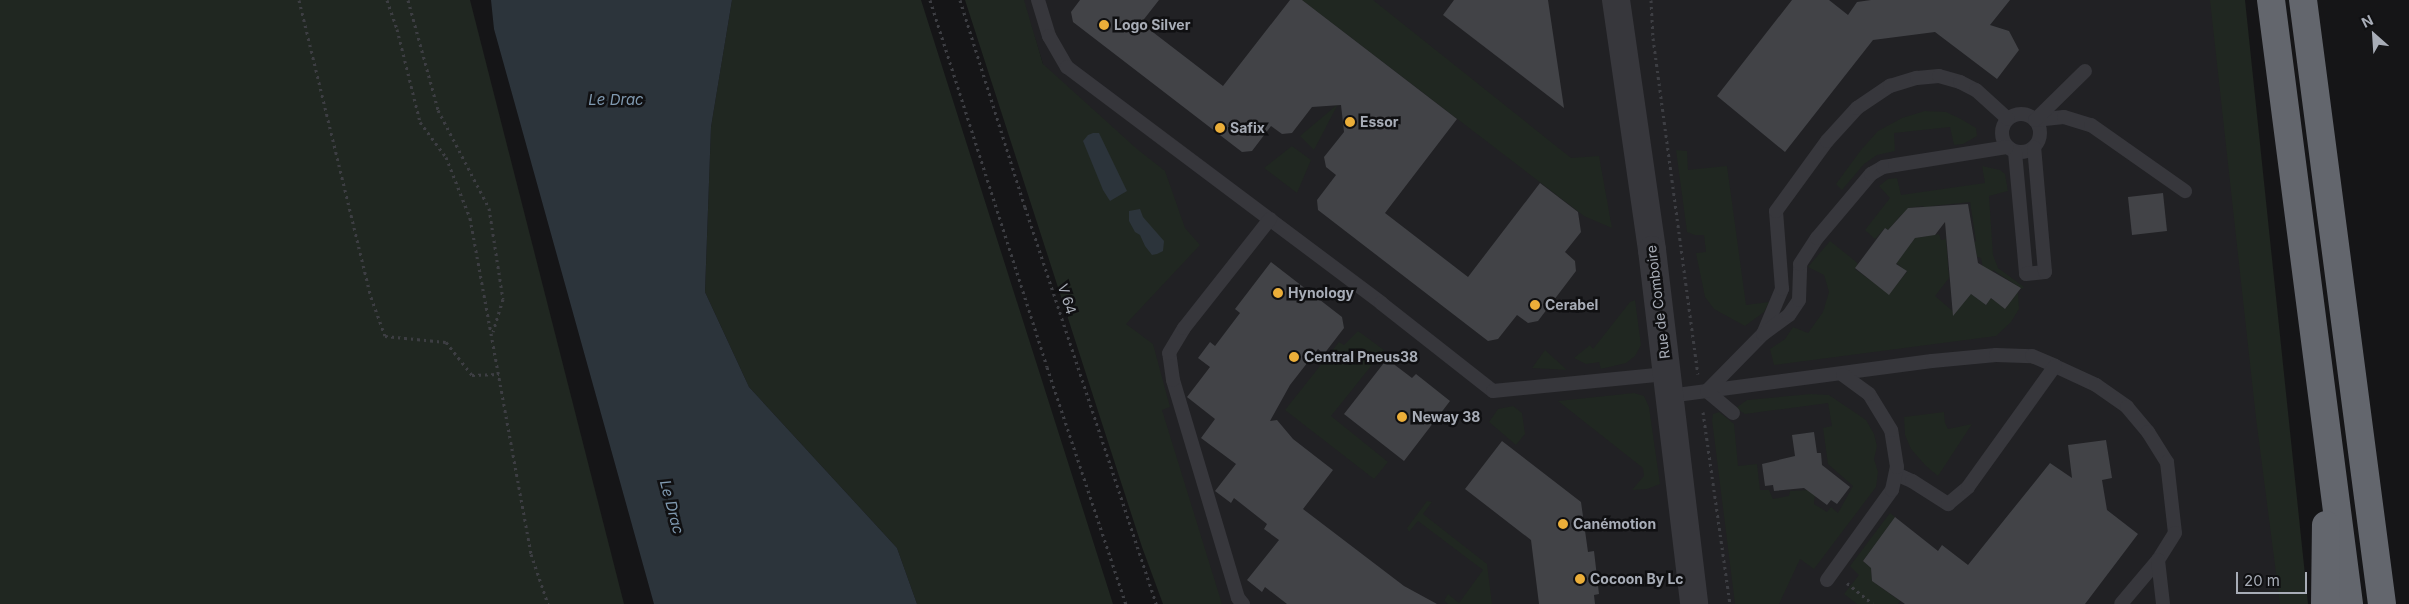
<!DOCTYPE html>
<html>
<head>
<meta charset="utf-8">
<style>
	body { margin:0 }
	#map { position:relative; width:2409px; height:604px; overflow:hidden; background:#151517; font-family:Inter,sans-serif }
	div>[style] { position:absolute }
	.built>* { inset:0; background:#212124 }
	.green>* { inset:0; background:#202721 }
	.water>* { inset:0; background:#2c343b }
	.building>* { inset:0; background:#424347 }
	.path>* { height:3px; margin-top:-1.5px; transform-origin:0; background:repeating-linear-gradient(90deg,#3d3e43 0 2.5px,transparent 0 6.5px) }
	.lane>* { height:14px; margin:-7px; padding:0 7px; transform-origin:7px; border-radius:7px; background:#37373c }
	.lane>.ring { margin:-7px; padding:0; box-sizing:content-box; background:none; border:14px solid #37373c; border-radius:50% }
	.street>* { height:28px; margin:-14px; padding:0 14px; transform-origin:14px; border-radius:14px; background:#37373c }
	.highway>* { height:28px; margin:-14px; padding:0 14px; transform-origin:14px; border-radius:14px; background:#63666d }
	.dots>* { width:14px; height:14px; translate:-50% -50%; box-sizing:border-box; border:2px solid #101012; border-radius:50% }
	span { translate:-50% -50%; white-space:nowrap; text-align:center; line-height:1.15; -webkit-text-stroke:5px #101012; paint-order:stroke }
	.poi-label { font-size:14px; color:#a8adb7; font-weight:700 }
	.left { translate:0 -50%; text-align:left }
	.street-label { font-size:14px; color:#a8adb7 }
	.water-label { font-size:15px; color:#809ab1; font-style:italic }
	.north { position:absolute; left:2349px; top:10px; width:50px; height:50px; -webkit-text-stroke:4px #101012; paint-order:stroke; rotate:334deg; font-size:14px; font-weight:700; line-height:20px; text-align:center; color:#a8adb7 }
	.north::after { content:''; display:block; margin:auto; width:18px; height:22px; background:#a8adb7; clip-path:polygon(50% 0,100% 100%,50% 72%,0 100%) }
	.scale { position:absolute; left:2236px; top:572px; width:71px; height:22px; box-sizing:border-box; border:2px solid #a8adb7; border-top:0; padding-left:6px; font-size:15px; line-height:18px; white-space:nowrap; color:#a8adb7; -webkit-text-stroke:4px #101012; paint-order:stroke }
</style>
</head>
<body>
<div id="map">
	<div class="built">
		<i style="clip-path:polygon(1023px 0,2212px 0,2285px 604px,1211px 604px)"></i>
	</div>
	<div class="green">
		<i style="clip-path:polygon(0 0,470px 0,624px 604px,0 604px)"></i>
		<i style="clip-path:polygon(732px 0,921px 0,1113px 604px,917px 604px,897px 548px,749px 387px,705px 292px,711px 127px)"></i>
		<i style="clip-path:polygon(965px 0,1024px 0,1043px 64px,1137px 149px,1165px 171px,1185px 228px,1200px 245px,1126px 324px,1153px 344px,1170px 407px,1162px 410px,1222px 604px,1163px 604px,1142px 547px)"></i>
		<i style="clip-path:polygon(1302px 0,1373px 0,1571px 158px,1599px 156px,1612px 228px,1584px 216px)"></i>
		<i style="clip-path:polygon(2210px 0,2245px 0,2308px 604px,2280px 604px,2256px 418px)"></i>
		<i style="clip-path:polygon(1338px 104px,1314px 150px,1300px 136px)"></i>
		<i style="clip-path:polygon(1925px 111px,1946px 112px,1961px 119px,1976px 128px,1977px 136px,1963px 144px,1954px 145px,1950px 127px,1894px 133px,1895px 151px,1877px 155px,1864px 164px,1842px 190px,1836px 184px,1861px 150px,1878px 131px,1902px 118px)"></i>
		<i style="clip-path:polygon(1292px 146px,1311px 160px,1297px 193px,1264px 168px)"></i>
		<i style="clip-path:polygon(1676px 150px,1687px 151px,1688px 170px,1727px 166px,1746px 305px,1769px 302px,1764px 312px,1745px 326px,1714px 309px,1705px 297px,1696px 253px,1706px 252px,1704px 235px,1695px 235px,1687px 232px)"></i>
		<i style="clip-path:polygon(1982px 166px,2000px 170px,2005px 174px,2008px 191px,1989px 196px,1993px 255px,1998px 268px,2024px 287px,2022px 289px,1993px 270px,1990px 273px,1983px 268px,1981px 258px,1977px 257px,1974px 242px,1976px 241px,1970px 202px,1931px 206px,1924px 212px,1923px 206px,1908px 208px,1908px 214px,1901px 215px,1888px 230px,1885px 228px,1875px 239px,1865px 230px,1890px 198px,1879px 186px,1888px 179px,1897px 178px,1901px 195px,1985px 183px)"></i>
		<i style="clip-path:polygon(1939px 234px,1941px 240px,1946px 239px,1949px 278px,1935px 296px,1955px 313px,1971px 294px,1986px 305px,1991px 298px,2005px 309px,2018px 292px,2019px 309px,2011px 322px,1996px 336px,1774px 365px,1770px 349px,1785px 339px,1793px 327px,1808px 333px,1823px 312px,1829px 292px,1824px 275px,1808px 267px,1830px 241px,1855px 261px,1858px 264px,1855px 269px,1889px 294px,1907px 272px,1896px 263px,1915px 238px)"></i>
		<i style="clip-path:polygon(1635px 300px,1641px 345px,1635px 356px,1626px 363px,1601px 369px,1599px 362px,1586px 364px,1574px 358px,1590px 345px,1593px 349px,1630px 302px)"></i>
		<i style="clip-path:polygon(1358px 331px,1384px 350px,1331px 416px,1388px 462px,1374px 479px,1285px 410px,1339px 342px,1344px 345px)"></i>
		<i style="clip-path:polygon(1545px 350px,1567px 370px,1532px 368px)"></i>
		<i style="clip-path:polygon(1634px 393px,1644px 396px,1649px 407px,1660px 484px,1647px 489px,1632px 490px,1644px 476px,1643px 468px,1558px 401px)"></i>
		<i style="clip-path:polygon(1811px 394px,1829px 395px,1866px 420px,1874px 434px,1877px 446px,1874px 459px,1878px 472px,1876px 487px,1814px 569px,1800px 559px,1779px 604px,1735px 604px,1712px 420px,1713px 414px,1719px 412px,1734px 424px,1738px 466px,1757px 464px,1760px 490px,1769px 490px,1773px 499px,1789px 496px,1790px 491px,1808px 490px,1815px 494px,1814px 504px,1827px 512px,1831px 507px,1838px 513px,1853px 486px,1828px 464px,1823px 428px,1832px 426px,1828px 403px,1745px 414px,1736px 408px,1747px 400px)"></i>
		<i style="clip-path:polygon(1513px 406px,1522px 413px,1525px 434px,1516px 445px,1489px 422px,1498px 409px)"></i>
		<i style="clip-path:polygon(1944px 412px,1945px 423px,1948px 429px,1972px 424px,1938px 476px,1926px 466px,1911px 449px,1905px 435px,1904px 417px)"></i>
		<i style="clip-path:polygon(1427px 501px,1432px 502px,1423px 514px,1487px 564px,1492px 604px,1448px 604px,1444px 601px,1448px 594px,1459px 603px,1483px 570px,1418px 521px,1409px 532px,1407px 528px)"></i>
		<i style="clip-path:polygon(1890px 513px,1895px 517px,1863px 561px,1871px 568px,1872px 581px,1900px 601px,1898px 604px,1857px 604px,1844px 594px,1859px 575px,1850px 566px)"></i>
	</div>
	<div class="water">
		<i style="clip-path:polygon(491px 0,732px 0,711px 127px,705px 292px,749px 387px,897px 548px,917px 604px,654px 604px,494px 29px)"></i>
		<i style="clip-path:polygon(1093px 133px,1099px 133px,1127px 191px,1110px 201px,1103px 190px,1083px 141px,1088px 135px)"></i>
		<i style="clip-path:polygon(1140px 209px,1143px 217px,1164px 241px,1163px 251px,1157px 254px,1152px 255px,1145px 246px,1140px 235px,1135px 232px,1129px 221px,1129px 211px)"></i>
	</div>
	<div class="building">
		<i style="clip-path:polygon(1080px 0,1159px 0,1141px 23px,1223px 86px,1290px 0,1302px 0,1457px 119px,1385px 213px,1468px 277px,1540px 183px,1578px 212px,1581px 232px,1565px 252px,1575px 261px,1576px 271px,1538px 321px,1528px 323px,1517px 315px,1498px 339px,1488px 341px,1318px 210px,1317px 200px,1336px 175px,1326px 167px,1324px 157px,1344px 132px,1341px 105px,1312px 107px,1292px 133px,1282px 134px,1271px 126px,1252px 151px,1242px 152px,1073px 22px,1071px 12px)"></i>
		<i style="clip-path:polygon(1454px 0,1548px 0,1564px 108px,1443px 15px)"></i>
		<i style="clip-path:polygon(1792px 0,1829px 0,1848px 15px,1857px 2px,1871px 0,2010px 0,1990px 25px,2009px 31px,2019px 50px,1997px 79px,1935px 32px,1873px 40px,1785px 152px,1717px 96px)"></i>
		<i style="clip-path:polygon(2163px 193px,2167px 231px,2132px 235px,2128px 197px)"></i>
		<i style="clip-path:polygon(1968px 204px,1978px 263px,2021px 288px,2005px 309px,1991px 298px,1986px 305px,1971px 294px,1953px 316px,1945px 222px,1935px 235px,1915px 238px,1896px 264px,1907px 271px,1889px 295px,1855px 268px,1885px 228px,1888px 230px,1908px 208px)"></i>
		<i style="clip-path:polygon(1271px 262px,1342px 317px,1344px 328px,1324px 354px,1318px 349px,1290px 385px,1270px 421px,1277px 420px,1293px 439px,1333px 470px,1303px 509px,1404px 586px,1437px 604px,1287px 604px,1265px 587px,1262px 592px,1247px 580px,1279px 540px,1264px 529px,1267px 524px,1234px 498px,1231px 503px,1215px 491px,1236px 464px,1201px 438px,1215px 419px,1187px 397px,1210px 367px,1198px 358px,1210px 342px,1215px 346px,1240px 313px,1235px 309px)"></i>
		<i style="clip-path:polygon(1387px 359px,1412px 378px,1416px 374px,1450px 401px,1404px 461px,1344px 414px)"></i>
		<i style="clip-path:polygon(1814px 432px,1817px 453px,1821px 453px,1822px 465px,1850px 487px,1837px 504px,1831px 500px,1827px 505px,1804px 488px,1774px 491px,1773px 485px,1765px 486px,1762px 464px,1795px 456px,1792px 435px)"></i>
		<i style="clip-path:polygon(2106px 440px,2112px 478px,2102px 480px,2107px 510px,2138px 534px,2085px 604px,1905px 604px,1872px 581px,1871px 568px,1863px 561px,1895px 517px,1938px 551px,1942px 545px,1968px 565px,2050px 463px,2072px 478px,2068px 445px)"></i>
		<i style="clip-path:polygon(1502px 441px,1581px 502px,1588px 552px,1594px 551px,1599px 594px,1594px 595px,1595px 604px,1539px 604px,1531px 540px,1465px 489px)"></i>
	</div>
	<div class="path">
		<i style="left:299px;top:0;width:306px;rotate:76.4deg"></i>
		<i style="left:371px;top:297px;width:41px;rotate:70.3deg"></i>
		<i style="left:385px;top:336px;width:61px;rotate:5.6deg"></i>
		<i style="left:446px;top:342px;width:42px;rotate:51.8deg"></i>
		<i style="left:472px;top:375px;width:27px;rotate:-2deg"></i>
		<i style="left:387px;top:0;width:31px;rotate:71deg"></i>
		<i style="left:397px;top:29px;width:96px;rotate:76.1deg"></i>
		<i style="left:420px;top:122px;width:44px;rotate:53.4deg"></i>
		<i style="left:446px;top:157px;width:66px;rotate:68.5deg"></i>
		<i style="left:470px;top:218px;width:341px;rotate:79.7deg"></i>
		<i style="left:531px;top:554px;width:53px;rotate:71.2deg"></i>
		<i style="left:408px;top:0;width:114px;rotate:74.7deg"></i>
		<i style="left:438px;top:110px;width:110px;rotate:62.5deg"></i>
		<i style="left:489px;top:208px;width:92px;rotate:81.3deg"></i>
		<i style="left:503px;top:299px;width:34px;rotate:107deg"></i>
		<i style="left:930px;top:0;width:385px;rotate:72.3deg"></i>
		<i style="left:1047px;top:367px;width:250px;rotate:71.6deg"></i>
		<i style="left:960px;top:0;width:217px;rotate:72.6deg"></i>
		<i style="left:1025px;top:207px;width:418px;rotate:71.7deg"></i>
		<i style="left:1651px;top:0;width:38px;rotate:87deg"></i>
		<i style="left:1653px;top:38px;width:339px;rotate:82.4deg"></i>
		<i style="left:1703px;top:412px;width:194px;rotate:82deg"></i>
		<i style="left:1847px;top:583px;width:33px;rotate:39deg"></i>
	</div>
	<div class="lane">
		<i style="left:1038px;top:0;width:38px;rotate:73deg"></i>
		<i style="left:1049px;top:36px;width:36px;rotate:60deg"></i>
		<i style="left:1067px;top:67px;width:393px;rotate:36.9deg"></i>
		<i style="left:1381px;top:303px;width:142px;rotate:38.2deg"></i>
		<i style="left:1493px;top:391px;width:174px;rotate:-5.6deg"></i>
		<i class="ring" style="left:2002px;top:114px;width:24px;height:24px"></i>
		<i style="left:2035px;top:120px;width:29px;rotate:-6deg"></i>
		<i style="left:2064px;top:117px;width:28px;rotate:17deg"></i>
		<i style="left:2091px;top:125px;width:115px;rotate:35.1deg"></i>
		<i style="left:2035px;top:120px;width:70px;rotate:-44.4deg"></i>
		<i style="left:2015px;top:152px;width:122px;rotate:84.8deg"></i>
		<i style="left:2026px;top:274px;width:19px;rotate:-6deg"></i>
		<i style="left:2045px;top:272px;width:125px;rotate:-95deg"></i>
		<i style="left:1764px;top:332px;width:47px;rotate:-67.3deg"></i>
		<i style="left:1782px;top:289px;width:78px;rotate:-94.4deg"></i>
		<i style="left:1776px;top:211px;width:87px;rotate:-53.9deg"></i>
		<i style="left:1827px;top:141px;width:45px;rotate:-47.7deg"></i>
		<i style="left:1857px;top:108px;width:40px;rotate:-34deg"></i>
		<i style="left:1890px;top:86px;width:28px;rotate:-17deg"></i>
		<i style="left:1917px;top:78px;width:22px;rotate:-5deg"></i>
		<i style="left:1939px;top:76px;width:22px;rotate:16deg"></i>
		<i style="left:1960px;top:82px;width:18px;rotate:27deg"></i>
		<i style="left:1976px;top:90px;width:43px;rotate:42.2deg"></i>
		<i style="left:1669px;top:396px;width:265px;rotate:-7.6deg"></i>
		<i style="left:1932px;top:361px;width:64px;rotate:-5.4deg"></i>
		<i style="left:1996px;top:355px;width:36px;rotate:2deg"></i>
		<i style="left:2032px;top:356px;width:25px;rotate:23deg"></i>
		<i style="left:2055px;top:366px;width:45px;rotate:24.9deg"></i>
		<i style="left:2096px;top:385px;width:38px;rotate:35deg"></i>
		<i style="left:2127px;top:407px;width:33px;rotate:50deg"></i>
		<i style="left:2148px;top:432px;width:36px;rotate:58deg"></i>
		<i style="left:2167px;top:462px;width:71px;rotate:83.6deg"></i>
		<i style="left:2175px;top:533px;width:32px;rotate:122deg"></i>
		<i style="left:2158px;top:560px;width:57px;rotate:130.1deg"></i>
		<i style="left:1733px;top:413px;width:34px;rotate:-140deg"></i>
		<i style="left:1707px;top:391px;width:80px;rotate:-45.5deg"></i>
		<i style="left:1763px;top:334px;width:32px;rotate:-36deg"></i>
		<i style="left:1789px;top:315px;width:18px;rotate:-56deg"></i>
		<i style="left:1799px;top:300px;width:36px;rotate:-88deg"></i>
		<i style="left:1800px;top:264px;width:31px;rotate:-57deg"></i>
		<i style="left:1817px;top:238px;width:84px;rotate:-49.8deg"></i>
		<i style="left:1871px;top:174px;width:14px;rotate:-30deg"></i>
		<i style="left:1883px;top:167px;width:12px;rotate:-9deg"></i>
		<i style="left:1895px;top:165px;width:113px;rotate:-9.1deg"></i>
		<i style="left:1896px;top:474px;width:17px;rotate:24deg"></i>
		<i style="left:1912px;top:481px;width:43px;rotate:32.6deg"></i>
		<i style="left:1948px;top:504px;width:26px;rotate:-40deg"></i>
		<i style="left:1968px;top:487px;width:149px;rotate:-54.3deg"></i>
		<i style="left:2158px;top:560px;width:44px;rotate:83.5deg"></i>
		<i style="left:1827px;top:580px;width:111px;rotate:-54.2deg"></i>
		<i style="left:1892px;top:490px;width:24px;rotate:-78deg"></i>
		<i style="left:1897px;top:467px;width:37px;rotate:-99deg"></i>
		<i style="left:1891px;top:430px;width:42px;rotate:-121.4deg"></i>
		<i style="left:1869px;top:394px;width:32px;rotate:-144deg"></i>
		<i style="left:1243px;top:604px;width:8px;rotate:-130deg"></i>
		<i style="left:1238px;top:598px;width:227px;rotate:-106.6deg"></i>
		<i style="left:1173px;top:380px;width:27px;rotate:-98deg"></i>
		<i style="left:1169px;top:353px;width:29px;rotate:-59deg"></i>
		<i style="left:1184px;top:328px;width:139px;rotate:-51.7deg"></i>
	</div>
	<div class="street">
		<i style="left:1616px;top:0;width:253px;rotate:81.8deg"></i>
		<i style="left:1652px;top:250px;width:356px;rotate:83.2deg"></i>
	</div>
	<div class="highway">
		<i style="left:2271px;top:0;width:609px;rotate:82.64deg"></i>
		<i style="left:2303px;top:0;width:609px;rotate:82.55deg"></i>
		<i style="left:2325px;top:604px;width:79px;rotate:-89.3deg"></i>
	</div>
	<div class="dots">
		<i style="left:1104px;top:25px;background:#ebae39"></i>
		<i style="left:1350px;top:122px;background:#ebae39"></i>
		<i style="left:1220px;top:128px;background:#ebae39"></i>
		<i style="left:1278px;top:293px;background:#ebae39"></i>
		<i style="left:1535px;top:305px;background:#ebae39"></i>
		<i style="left:1294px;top:357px;background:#ebae39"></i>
		<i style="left:1402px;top:417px;background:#ebae39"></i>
		<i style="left:1563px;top:524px;background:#ebae39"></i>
		<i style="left:1580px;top:579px;background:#ebae39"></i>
	</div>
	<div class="poi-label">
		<span class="left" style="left:1114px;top:25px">Logo Silver</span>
		<span class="left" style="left:1360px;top:122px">Essor</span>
		<span class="left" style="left:1230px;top:128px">Safix</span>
		<span class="left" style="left:1288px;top:293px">Hynology</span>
		<span class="left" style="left:1545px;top:305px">Cerabel</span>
		<span class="left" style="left:1304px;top:357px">Central Pneus38</span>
		<span class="left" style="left:1412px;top:417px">Neway 38</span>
		<span class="left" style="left:1573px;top:524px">Canémotion</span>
		<span class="left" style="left:1590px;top:579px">Cocoon By Lc</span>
	</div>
	<div class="street-label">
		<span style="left:1067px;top:299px;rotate:72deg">V 64</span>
		<span style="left:1658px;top:302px;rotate:-97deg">Rue de Comboire</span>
	</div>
	<div class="water-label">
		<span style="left:616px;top:100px">Le Drac</span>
		<span style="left:672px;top:507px;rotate:75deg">Le Drac</span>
	</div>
	<div class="north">N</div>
	<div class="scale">20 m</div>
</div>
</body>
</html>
